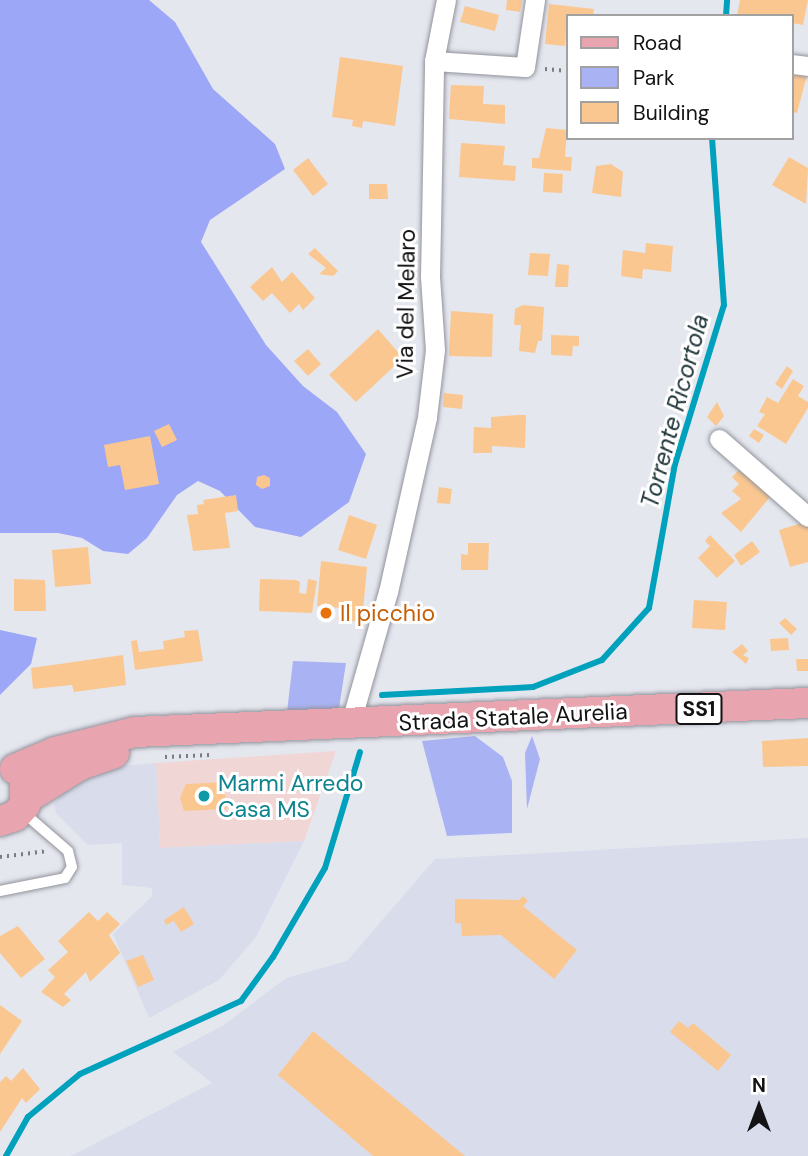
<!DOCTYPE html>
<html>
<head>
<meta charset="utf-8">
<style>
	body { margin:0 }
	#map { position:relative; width:808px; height:1156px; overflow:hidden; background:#e5e7ef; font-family:"DM Sans",sans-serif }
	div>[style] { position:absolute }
	.commercial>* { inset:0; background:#f1d6d6 }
	.built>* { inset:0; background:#d9dceb }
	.green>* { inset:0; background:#a9b3f3 }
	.forest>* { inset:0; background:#9da7f7 }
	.stream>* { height:6px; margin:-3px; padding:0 3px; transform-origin:3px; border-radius:3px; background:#00a1bc }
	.building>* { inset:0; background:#fbc790 }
	.path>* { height:3.5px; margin-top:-1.75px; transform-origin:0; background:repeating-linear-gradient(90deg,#7b7c82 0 2px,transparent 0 7px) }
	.roads { filter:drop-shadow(0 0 2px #92939b) drop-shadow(0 0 2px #92939b) }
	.lane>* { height:10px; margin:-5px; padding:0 5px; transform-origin:5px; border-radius:5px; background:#fff }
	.street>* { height:19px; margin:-9.5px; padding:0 9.5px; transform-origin:9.5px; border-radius:9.5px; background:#fff }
	.primary>* { height:30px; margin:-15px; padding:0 15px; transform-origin:15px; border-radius:15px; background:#e8a4af }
	.dots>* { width:19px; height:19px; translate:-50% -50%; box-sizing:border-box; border:4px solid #fff; border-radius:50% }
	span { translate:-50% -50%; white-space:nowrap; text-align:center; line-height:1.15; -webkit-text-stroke:6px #fff; paint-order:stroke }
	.shield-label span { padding:2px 5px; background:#fff; border:2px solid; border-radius:5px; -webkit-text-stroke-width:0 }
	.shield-label { font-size:21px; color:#131316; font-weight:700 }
	.street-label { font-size:23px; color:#131316 }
	.food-label { font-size:23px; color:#c56008 }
	.left { translate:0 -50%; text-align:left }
	.culture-label { font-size:23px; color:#0d838f }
	.water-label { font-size:24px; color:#20363b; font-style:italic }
	.legend { position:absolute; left:566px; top:14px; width:228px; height:126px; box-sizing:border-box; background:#fff; border:2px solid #a1a1a2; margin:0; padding:9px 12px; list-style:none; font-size:21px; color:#131316 }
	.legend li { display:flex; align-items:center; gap:14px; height:35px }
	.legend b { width:35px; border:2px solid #a1a1a2 }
	.north { position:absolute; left:724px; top:1072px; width:70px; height:70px; -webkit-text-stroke:5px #fff; paint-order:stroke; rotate:0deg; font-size:19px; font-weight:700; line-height:28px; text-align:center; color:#131316 }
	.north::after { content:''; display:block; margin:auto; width:24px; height:32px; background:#131316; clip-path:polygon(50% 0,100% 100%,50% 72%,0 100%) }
</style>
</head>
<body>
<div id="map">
	<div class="commercial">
		<i style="clip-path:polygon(336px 751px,304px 841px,160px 848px,156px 763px)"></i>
	</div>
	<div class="built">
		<i style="clip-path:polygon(156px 763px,160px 848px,304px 841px,256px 937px,219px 980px,149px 1018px,113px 934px,152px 896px,152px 888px,122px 885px,122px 843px,88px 845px,56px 813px,54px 804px,67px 787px,111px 767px)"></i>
		<i style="clip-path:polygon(808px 838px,808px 1156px,71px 1156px,212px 1083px,173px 1052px,224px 1025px,286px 978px,347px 961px,435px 859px)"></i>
	</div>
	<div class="green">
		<i style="clip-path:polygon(293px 661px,346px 663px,338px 715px,287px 712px)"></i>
		<i style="clip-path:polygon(475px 736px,503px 757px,512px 781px,512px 833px,447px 836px,422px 741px)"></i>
		<i style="clip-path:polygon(532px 736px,540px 759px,527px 809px,525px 753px)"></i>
	</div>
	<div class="forest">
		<i style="clip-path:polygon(0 0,149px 0,175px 22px,213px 89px,275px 144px,285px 169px,210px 220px,201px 242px,266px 345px,303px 386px,337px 412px,366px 454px,349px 502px,301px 537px,255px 527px,220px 491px,198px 481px,177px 495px,147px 538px,128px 554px,103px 551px,82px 538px,58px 533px,0 533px)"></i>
		<i style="clip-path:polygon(0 630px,37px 638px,31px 664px,0 695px)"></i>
	</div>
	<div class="stream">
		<i style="left:726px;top:16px;width:16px;rotate:-86deg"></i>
		<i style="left:382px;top:695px;width:151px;rotate:-3deg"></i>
		<i style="left:533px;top:687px;width:74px;rotate:-21.4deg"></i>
		<i style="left:602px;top:660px;width:70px;rotate:-47.9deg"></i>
		<i style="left:649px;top:608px;width:146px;rotate:-79.8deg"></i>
		<i style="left:675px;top:464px;width:166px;rotate:-72.9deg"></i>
		<i style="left:724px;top:305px;width:167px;rotate:-94.1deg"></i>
		<i style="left:6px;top:1156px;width:45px;rotate:-60.6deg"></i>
		<i style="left:28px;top:1117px;width:67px;rotate:-39.6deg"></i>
		<i style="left:80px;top:1074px;width:177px;rotate:-24.4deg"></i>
		<i style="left:241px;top:1001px;width:54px;rotate:-54deg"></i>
		<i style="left:273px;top:957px;width:103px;rotate:-59.7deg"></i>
		<i style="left:325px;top:868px;width:121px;rotate:-73.2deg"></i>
	</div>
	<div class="building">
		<i style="clip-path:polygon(507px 0,522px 0,520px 12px,506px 10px)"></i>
		<i style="clip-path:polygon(740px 0,808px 0,803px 25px,792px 23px,792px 16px,737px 16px)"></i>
		<i style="clip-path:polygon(549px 4px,594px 9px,593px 16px,568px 16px,565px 46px,545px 44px)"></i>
		<i style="clip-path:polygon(465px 6px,499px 15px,495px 31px,460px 22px)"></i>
		<i style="clip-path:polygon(340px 57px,403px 66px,395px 126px,363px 121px,362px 128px,352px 126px,353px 120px,332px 117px)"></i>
		<i style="clip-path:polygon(794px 73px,807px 75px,797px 113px,792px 112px)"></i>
		<i style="clip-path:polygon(451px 85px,484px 86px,483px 104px,505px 105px,505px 124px,449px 119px)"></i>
		<i style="clip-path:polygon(546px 128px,567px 130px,565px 157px,572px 157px,571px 171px,532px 168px,532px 158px,539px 158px)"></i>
		<i style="clip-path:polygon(461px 143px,505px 146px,503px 165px,516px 166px,515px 181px,459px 177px)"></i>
		<i style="clip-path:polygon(789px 157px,808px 168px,806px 204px,772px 185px)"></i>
		<i style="clip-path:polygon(308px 158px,328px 184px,313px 196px,293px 170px)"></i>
		<i style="clip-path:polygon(611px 164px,623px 172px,621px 197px,592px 193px,596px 166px)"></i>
		<i style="clip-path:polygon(544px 173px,563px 174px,562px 193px,543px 192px)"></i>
		<i style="clip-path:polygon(369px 184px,387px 184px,388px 199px,369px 199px)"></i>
		<i style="clip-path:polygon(646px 243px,673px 246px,671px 272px,643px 269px,642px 279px,621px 276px,623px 250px,645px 253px)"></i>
		<i style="clip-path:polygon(315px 248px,338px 271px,333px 276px,319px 274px,326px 268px,308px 254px)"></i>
		<i style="clip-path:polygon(530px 253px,550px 254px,548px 276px,528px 275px)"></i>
		<i style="clip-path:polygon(557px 264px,569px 265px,568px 287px,555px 287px)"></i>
		<i style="clip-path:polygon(272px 267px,282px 282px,292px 272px,315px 298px,303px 310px,299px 304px,290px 313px,272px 293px,263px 301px,250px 287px)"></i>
		<i style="clip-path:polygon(523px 305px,544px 307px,542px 341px,538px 341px,535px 353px,519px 351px,521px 325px,514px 325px,515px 309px)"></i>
		<i style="clip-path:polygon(451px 311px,493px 314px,492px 357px,449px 356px)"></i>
		<i style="clip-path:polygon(378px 329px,403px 358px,356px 402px,329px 375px)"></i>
		<i style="clip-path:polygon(551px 335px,579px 336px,579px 346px,573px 346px,572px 356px,551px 355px)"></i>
		<i style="clip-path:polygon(308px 349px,321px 364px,308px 376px,294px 361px)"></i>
		<i style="clip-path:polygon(787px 366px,793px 371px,782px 389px,775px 384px)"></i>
		<i style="clip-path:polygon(793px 379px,804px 386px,798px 396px,808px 402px,808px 408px,786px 444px,757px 426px,765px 414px,759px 412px,767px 397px,778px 403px)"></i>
		<i style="clip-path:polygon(444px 393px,463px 395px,462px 409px,443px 407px)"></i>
		<i style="clip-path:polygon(717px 402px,724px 416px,716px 426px,707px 417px)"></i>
		<i style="clip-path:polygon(518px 415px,526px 415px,525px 448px,492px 446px,492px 453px,473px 453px,474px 427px,491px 428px,491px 417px)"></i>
		<i style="clip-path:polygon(169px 424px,177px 440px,162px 447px,154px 431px)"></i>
		<i style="clip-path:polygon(754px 429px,764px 435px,759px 443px,749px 436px)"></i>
		<i style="clip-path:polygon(150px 436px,159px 484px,125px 490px,120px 465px,108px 467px,104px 445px)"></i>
		<i style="clip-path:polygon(740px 469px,770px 497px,741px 532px,721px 513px,741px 499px,732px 491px,739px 484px,732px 477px)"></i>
		<i style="clip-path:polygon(264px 475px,270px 478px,270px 486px,262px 489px,256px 485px,257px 477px)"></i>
		<i style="clip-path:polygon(439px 487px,452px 489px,450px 504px,437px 503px)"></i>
		<i style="clip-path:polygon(236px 495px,238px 511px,225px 513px,230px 548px,193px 551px,187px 515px,198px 514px,197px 505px,204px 504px,203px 500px)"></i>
		<i style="clip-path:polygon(349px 515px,377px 525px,366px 559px,338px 550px)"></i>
		<i style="clip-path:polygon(802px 523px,808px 526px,808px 562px,790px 567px,779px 530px)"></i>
		<i style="clip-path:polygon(710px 535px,735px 561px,717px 578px,698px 558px,710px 546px,705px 541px)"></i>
		<i style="clip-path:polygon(752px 541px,760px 552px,741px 566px,734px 555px)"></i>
		<i style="clip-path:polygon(468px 543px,489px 543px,488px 570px,461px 570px,461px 554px,468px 555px)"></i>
		<i style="clip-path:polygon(88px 547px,91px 584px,55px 587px,52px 550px)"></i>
		<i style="clip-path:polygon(321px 561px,367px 567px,362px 622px,338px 620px,340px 608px,317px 606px)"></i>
		<i style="clip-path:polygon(14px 579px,45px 580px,46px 611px,14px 611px)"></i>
		<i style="clip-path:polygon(260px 579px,296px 580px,300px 582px,299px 593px,306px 594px,308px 579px,317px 581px,312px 613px,259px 611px)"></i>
		<i style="clip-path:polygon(694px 600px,727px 602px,725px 630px,692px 628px)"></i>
		<i style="clip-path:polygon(785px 618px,797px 629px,791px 635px,779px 623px)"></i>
		<i style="clip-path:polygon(198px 630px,203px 661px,135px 670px,131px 641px,137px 640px,139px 652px,164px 649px,163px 641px,185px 637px,184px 631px)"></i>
		<i style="clip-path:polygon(788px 638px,789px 650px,771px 651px,770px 639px)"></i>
		<i style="clip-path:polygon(742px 644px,748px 651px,743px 655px,749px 658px,746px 664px,732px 652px)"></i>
		<i style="clip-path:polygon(123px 655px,126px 685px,74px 692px,72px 685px,33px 689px,31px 668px)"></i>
		<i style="clip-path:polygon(796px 659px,808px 659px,808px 671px,797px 671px)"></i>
		<i style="clip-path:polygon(808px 738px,808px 766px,763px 767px,762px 741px)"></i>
		<i style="clip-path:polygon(223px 782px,227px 809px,184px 811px,180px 798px,186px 784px)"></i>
		<i style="clip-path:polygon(523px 896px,528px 901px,523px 906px,577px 950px,554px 979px,501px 935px,462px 936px,461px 923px,455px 923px,455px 899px,519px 900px)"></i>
		<i style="clip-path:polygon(184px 907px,194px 924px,181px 932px,174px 921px,166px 925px,164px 920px)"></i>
		<i style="clip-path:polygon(89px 912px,98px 921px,107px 912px,120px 924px,109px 935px,120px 953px,90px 982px,86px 972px,64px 994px,71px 1000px,63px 1007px,41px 992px,55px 977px,48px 970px,68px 952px,58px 941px)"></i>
		<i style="clip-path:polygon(18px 926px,45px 959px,21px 978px,0 953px,0 936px)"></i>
		<i style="clip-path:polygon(143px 955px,154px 980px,138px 987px,126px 961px)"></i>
		<i style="clip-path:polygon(0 1005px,22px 1021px,0 1054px)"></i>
		<i style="clip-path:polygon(679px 1021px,688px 1028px,693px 1023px,731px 1055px,718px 1071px,670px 1032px)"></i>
		<i style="clip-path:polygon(313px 1031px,465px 1156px,373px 1156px,278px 1075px)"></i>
		<i style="clip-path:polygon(23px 1068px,40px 1089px,26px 1103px,22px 1098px,0 1132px,0 1082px,6px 1076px,11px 1081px)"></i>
	</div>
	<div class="path">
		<i style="left:545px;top:69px;width:23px;rotate:5deg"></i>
		<i style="left:165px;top:757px;width:45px;rotate:-2.5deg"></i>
		<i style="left:0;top:857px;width:48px;rotate:-7.1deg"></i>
	</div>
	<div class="roads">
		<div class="lane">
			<i style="left:0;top:891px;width:66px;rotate:-11.3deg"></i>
			<i style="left:65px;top:878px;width:13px;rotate:-58deg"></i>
			<i style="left:72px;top:867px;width:16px;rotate:-104deg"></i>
			<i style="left:68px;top:851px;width:58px;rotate:-139.2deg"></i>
		</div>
		<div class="street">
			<i style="left:434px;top:61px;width:91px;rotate:3.8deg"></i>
			<i style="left:525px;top:67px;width:68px;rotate:-81.5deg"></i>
			<i style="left:792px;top:64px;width:16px;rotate:7deg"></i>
			<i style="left:719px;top:439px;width:118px;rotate:41.2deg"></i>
			<i style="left:350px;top:725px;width:138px;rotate:-74.1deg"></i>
			<i style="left:388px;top:592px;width:179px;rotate:-77.4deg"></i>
			<i style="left:427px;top:417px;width:67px;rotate:-83.2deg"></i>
			<i style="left:435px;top:350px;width:73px;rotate:-93.9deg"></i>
			<i style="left:430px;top:277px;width:216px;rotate:-88.9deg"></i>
			<i style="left:434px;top:61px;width:62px;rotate:-78.9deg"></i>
		</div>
		<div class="primary">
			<i style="left:15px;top:769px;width:43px;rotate:-23deg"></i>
			<i style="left:55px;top:752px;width:82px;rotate:-14deg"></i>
			<i style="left:135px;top:732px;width:674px;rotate:-2.47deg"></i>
			<i style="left:27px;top:798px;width:62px;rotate:-31.9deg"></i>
			<i style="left:80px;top:765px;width:36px;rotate:-19deg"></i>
			<i style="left:0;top:821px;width:16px;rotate:-18deg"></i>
			<i style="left:15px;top:816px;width:15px;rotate:-48deg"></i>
			<i style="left:25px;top:805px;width:24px;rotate:-90deg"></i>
		</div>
	</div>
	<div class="dots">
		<i style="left:326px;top:613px;background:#e8710a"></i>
		<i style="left:204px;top:796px;background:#0f9aa8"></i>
	</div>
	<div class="shield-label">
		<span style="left:699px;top:709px">SS1</span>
	</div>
	<div class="street-label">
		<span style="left:406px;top:304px;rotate:-89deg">Via del Melaro</span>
		<span style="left:513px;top:717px;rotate:-3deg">Strada Statale Aurelia</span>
	</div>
	<div class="food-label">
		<span class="left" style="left:340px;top:613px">Il picchio</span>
	</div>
	<div class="culture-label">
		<span class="left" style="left:218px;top:796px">Marmi Arredo<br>Casa MS</span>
	</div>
	<div class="water-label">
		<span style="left:675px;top:411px;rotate:-75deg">Torrente Ricortola</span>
	</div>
	<ul class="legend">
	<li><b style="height:9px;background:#e8a4af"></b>Road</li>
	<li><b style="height:19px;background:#a9b3f3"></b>Park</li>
	<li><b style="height:19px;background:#fbc790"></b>Building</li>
	</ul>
	<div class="north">N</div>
</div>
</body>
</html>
